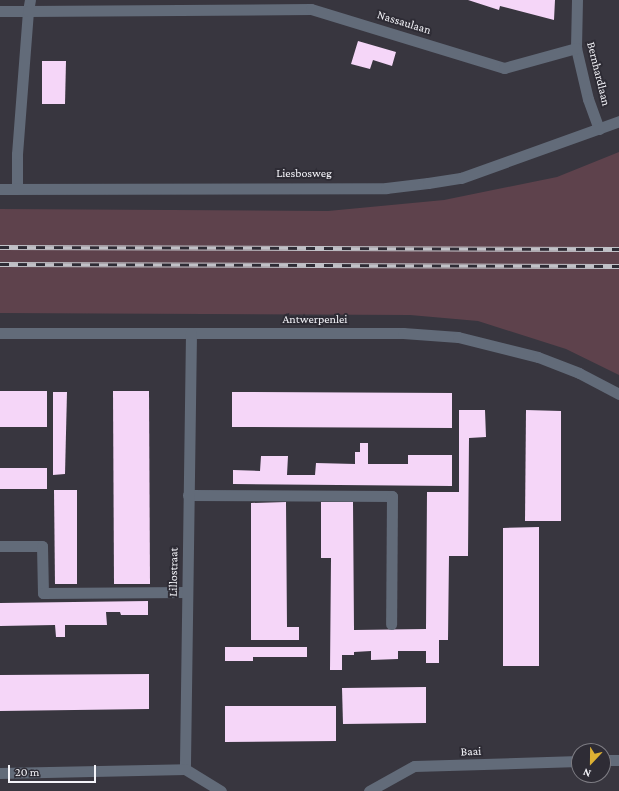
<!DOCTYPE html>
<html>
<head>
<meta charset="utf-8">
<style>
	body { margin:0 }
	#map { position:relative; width:619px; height:791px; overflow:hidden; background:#38363f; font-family:"Crimson Pro",serif }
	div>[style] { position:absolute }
	.green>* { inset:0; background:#5e424c }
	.building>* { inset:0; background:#f5d6f8 }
	.service>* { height:11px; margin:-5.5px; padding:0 5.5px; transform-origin:5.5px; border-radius:5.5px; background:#626b79 }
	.minor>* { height:11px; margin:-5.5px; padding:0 5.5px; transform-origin:5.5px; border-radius:5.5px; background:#626b79 }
	.tertiary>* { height:11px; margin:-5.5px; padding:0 5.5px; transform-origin:5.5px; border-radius:5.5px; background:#626b79 }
	.rail>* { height:4.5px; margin-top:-2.25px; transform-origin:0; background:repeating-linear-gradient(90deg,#2e2c35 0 9px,#c1c1c7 0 18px); box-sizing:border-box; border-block:1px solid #c1c1c7 }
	span { translate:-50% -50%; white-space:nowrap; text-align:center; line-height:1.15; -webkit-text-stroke:4px #2e2c35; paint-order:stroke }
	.street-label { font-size:12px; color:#f3f3f8 }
	.north { position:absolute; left:571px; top:743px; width:40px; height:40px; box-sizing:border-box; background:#2e2c35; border:1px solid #7d7c83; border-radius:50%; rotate:202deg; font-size:11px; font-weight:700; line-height:16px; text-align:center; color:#f3f3f8 }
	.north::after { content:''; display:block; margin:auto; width:14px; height:18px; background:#deb133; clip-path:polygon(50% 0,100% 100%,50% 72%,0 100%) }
	.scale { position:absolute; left:8px; top:765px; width:88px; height:18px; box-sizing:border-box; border:2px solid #f3f3f8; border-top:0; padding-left:5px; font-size:12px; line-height:14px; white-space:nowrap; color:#f3f3f8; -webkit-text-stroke:3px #2e2c35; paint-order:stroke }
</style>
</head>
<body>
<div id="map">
	<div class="green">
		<i style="clip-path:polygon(619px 152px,619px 375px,566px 349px,478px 321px,410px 315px,0 313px,0 209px,328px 211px,444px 200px,557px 177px)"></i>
	</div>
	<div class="building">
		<i style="clip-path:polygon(468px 0,555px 0,554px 20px,500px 6px,499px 10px)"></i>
		<i style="clip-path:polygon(358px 41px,396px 52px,392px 66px,373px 60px,370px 69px,351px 64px)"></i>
		<i style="clip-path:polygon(42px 61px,66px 61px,65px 104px,42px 104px)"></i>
		<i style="clip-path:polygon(0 391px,47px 391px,47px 427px,0 427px)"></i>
		<i style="clip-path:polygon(113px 391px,149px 391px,150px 584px,114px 584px)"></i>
		<i style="clip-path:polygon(53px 392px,67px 392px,65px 474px,53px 475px)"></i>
		<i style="clip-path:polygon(232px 392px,452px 393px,452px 428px,232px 427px)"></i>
		<i style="clip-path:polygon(459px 410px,485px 410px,486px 437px,469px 438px,468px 556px,449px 556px,448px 640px,439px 640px,439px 663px,426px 663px,426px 651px,398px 651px,398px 659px,371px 660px,371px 651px,354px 652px,354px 655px,342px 655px,342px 670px,330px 670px,331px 558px,321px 558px,321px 502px,353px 502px,354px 630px,426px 629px,427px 492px,459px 492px)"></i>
		<i style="clip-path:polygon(526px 410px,561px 411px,561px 521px,525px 521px)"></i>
		<i style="clip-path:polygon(360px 443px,368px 443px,368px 464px,408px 464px,408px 455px,452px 455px,452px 486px,233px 484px,233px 470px,260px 471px,261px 456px,288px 456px,287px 475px,315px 475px,316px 463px,355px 464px,355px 452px,360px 452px)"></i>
		<i style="clip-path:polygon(0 468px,47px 468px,47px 489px,0 489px)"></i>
		<i style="clip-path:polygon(54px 490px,77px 490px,77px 584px,55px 584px)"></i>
		<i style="clip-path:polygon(286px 502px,287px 627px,299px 627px,299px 640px,251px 640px,251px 503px)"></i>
		<i style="clip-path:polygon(539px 527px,539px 666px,503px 666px,503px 528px)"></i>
		<i style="clip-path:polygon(148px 601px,148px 615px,121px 615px,120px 612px,106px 612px,107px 625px,65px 625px,65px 637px,56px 637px,55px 625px,0 626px,0 603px)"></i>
		<i style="clip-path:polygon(225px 647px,307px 647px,307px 657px,253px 657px,253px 661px,225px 661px)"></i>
		<i style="clip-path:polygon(149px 674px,149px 709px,0 711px,0 675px)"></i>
		<i style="clip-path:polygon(426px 687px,426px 723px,343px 724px,342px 688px)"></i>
		<i style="clip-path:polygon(225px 706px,336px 706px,336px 741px,225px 742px)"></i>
	</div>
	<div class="service">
		<i style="left:188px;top:495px;width:204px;rotate:0.3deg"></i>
		<i style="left:392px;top:496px;width:128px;rotate:90.4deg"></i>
		<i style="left:0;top:546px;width:42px"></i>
		<i style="left:42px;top:546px;width:47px;rotate:88.8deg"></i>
		<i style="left:43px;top:593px;width:144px;rotate:-0.4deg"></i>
	</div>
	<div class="minor">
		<i style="left:577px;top:0;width:48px;rotate:91.2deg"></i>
		<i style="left:576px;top:48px;width:52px;rotate:76.8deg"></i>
		<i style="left:588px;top:99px;width:32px;rotate:70deg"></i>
		<i style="left:0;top:11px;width:28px"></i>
		<i style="left:28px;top:11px;width:11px;rotate:-80deg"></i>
		<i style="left:17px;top:189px;width:35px;rotate:-90deg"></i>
		<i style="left:17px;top:154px;width:143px;rotate:-85.6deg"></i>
		<i style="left:28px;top:11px;width:283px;rotate:-0.4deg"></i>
		<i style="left:311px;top:9px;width:202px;rotate:17deg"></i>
		<i style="left:504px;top:68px;width:75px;rotate:-15.5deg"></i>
		<i style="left:0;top:333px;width:403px"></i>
		<i style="left:403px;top:333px;width:55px;rotate:4.2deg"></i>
		<i style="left:458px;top:337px;width:82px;rotate:14deg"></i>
		<i style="left:538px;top:357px;width:44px;rotate:21.3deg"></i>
		<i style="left:579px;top:373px;width:45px;rotate:27.7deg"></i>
		<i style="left:191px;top:333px;width:436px;rotate:90.8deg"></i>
		<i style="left:185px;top:769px;width:42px;rotate:31.4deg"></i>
		<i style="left:603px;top:760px;width:16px"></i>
		<i style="left:0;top:773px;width:185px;rotate:-1.2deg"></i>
		<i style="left:369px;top:791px;width:51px;rotate:-29.1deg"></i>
		<i style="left:414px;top:766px;width:165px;rotate:-1.7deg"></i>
	</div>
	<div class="tertiary">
		<i style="left:0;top:189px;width:386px;rotate:-0.1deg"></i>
		<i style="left:386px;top:188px;width:42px;rotate:-6.8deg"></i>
		<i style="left:428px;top:183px;width:33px;rotate:-9deg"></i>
		<i style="left:461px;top:178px;width:168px;rotate:-19.8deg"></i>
	</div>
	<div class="rail">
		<i style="left:0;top:247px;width:619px;rotate:0.19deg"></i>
		<i style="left:0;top:264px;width:619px;rotate:0.19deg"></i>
	</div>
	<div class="street-label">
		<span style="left:404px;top:23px;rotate:17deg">Nassaulaan</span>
		<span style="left:598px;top:74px;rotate:76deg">Bernhardlaan</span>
		<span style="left:304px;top:174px">Liesbosweg</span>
		<span style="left:315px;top:320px">Antwerpenlei</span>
		<span style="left:174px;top:572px;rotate:-89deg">Lillostraat</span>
		<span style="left:471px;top:752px;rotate:-2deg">Baai</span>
	</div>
	<div class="north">N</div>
	<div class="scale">20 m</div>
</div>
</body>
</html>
